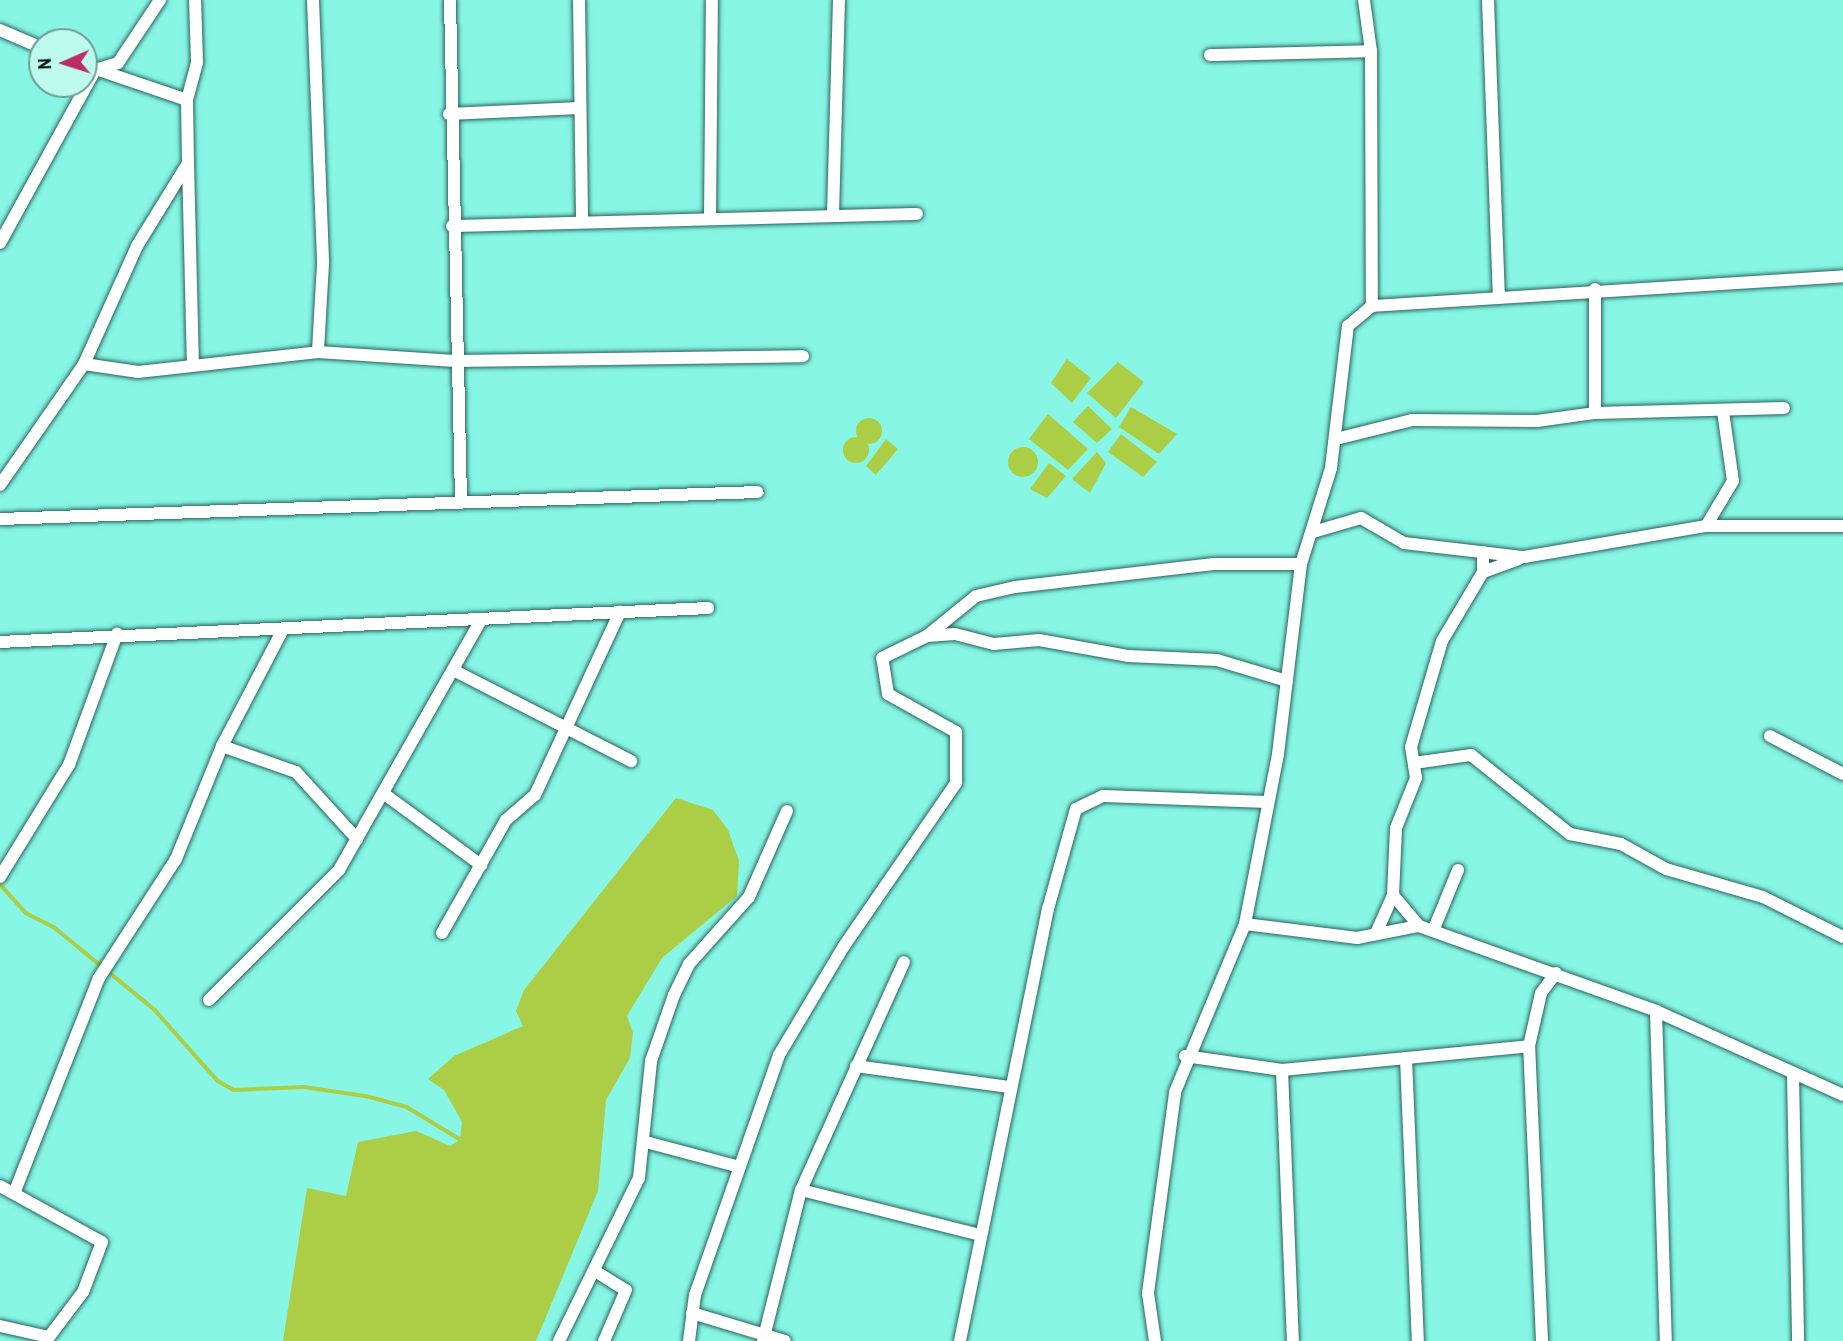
<!DOCTYPE html>
<html>
<head>
<meta charset="utf-8">
<style>
	body { margin:0 }
	#map { position:relative; width:1843px; height:1341px; overflow:hidden; background:#87f6e4; font-family:"Archivo Narrow",sans-serif }
	div>[style] { position:absolute }
	.water>* { inset:0; background:#acce47 }
	.round { border-radius:50% }
	.stream>* { height:3.5px; margin:-1.75px; padding:0 1.75px; transform-origin:1.75px; border-radius:1.75px; background:#acce47 }
	.roads { filter:drop-shadow(0 0 2px #28645b) drop-shadow(0 0 2px #28645b) }
	.minor>* { height:12px; margin:-6px; padding:0 6px; transform-origin:6px; border-radius:6px; background:#fff }
	span { translate:-50% -50%; white-space:nowrap; text-align:center; line-height:1.15; -webkit-text-stroke:7px #bdfbef; paint-order:stroke }
	.north { position:absolute; left:28px; top:28px; width:70px; height:70px; box-sizing:border-box; background:#bdfbef; border:2px solid #719d95; border-radius:50%; rotate:267deg; font-size:19px; font-weight:700; line-height:28px; text-align:center; color:#00100d }
	.north::after { content:''; display:block; margin:auto; width:24px; height:32px; background:#ba2e64; clip-path:polygon(50% 0,100% 100%,50% 72%,0 100%) }
</style>
</head>
<body>
<div id="map">
	<div class="water">
		<i style="clip-path:polygon(1067px 359px,1091px 378px,1072px 403px,1051px 383px)"></i>
		<i style="clip-path:polygon(1118px 362px,1144px 382px,1116px 418px,1087px 393px)"></i>
		<i style="clip-path:polygon(1088px 406px,1112px 429px,1097px 443px,1073px 422px)"></i>
		<i style="clip-path:polygon(1131px 407px,1177px 434px,1159px 454px,1119px 427px)"></i>
		<i style="clip-path:polygon(1048px 414px,1088px 449px,1068px 470px,1029px 439px)"></i>
		<i class="round" style="left:856px;top:418px;width:26px;height:26px"></i>
		<i style="clip-path:polygon(1121px 434px,1157px 462px,1143px 477px,1108px 452px)"></i>
		<i class="round" style="left:843px;top:437px;width:26px;height:26px"></i>
		<i style="clip-path:polygon(886px 439px,898px 449px,876px 475px,866px 466px)"></i>
		<i class="round" style="left:1008px;top:447px;width:30px;height:30px"></i>
		<i style="clip-path:polygon(1097px 452px,1106px 463px,1090px 493px,1072px 479px)"></i>
		<i style="clip-path:polygon(1049px 463px,1066px 476px,1047px 498px,1030px 489px)"></i>
		<i style="clip-path:polygon(676px 798px,713px 810px,728px 830px,739px 861px,737px 896px,662px 958px,627px 1016px,633px 1033px,630px 1058px,606px 1100px,598px 1191px,536px 1341px,283px 1341px,307px 1188px,346px 1196px,358px 1142px,416px 1131px,450px 1146px,460px 1140px,462px 1122px,444px 1090px,428px 1079px,454px 1056px,523px 1026px,516px 1011px,524px 990px)"></i>
	</div>
	<div class="stream">
		<i style="left:0;top:884px;width:39px;rotate:48deg"></i>
		<i style="left:26px;top:913px;width:31px;rotate:27deg"></i>
		<i style="left:54px;top:927px;width:131px;rotate:39.4deg"></i>
		<i style="left:155px;top:1010px;width:95px;rotate:48.4deg"></i>
		<i style="left:218px;top:1081px;width:18px;rotate:29deg"></i>
		<i style="left:234px;top:1090px;width:70px;rotate:-2.5deg"></i>
		<i style="left:304px;top:1087px;width:63px;rotate:8.3deg"></i>
		<i style="left:366px;top:1096px;width:42px;rotate:15deg"></i>
		<i style="left:407px;top:1107px;width:63px;rotate:31.4deg"></i>
	</div>
	<div class="roads">
		<div class="minor">
			<i style="left:313px;top:0;width:264px;rotate:87.8deg"></i>
			<i style="left:323px;top:264px;width:88px;rotate:93.3deg"></i>
			<i style="left:450px;top:0;width:502px;rotate:88.74deg"></i>
			<i style="left:579px;top:0;width:220px;rotate:89.2deg"></i>
			<i style="left:1364px;top:0;width:51px;rotate:82.2deg"></i>
			<i style="left:1371px;top:51px;width:255px;rotate:89.8deg"></i>
			<i style="left:1488px;top:0;width:296px;rotate:87.9deg"></i>
			<i style="left:0;top:30px;width:46px;rotate:23.2deg"></i>
			<i style="left:1210px;top:55px;width:161px;rotate:-1.4deg"></i>
			<i style="left:187px;top:100px;width:39px;rotate:-75deg"></i>
			<i style="left:197px;top:62px;width:62px;rotate:-91.8deg"></i>
			<i style="left:449px;top:114px;width:130px;rotate:-2.6deg"></i>
			<i style="left:188px;top:163px;width:201px;rotate:88.6deg"></i>
			<i style="left:833px;top:214px;width:214px;rotate:-88.4deg"></i>
			<i style="left:710px;top:219px;width:219px;rotate:-89.5deg"></i>
			<i style="left:452px;top:226px;width:465px;rotate:-1.5deg"></i>
			<i style="left:0;top:243px;width:197px;rotate:-61.2deg"></i>
			<i style="left:95px;top:70px;width:24px;rotate:-17deg"></i>
			<i style="left:118px;top:63px;width:76px;rotate:-56.3deg"></i>
			<i style="left:84px;top:364px;width:55px;rotate:8.4deg"></i>
			<i style="left:138px;top:372px;width:181px;rotate:-6.3deg"></i>
			<i style="left:318px;top:352px;width:137px;rotate:3.8deg"></i>
			<i style="left:455px;top:361px;width:348px;rotate:-0.8deg"></i>
			<i style="left:1595px;top:413px;width:124px;rotate:-90deg"></i>
			<i style="left:1336px;top:439px;width:78px;rotate:-14deg"></i>
			<i style="left:1412px;top:420px;width:125px;rotate:0.5deg"></i>
			<i style="left:1537px;top:421px;width:59px;rotate:-7.9deg"></i>
			<i style="left:1595px;top:413px;width:189px;rotate:-1.5deg"></i>
			<i style="left:0;top:485px;width:147px;rotate:-55.2deg"></i>
			<i style="left:84px;top:364px;width:129px;rotate:-65.8deg"></i>
			<i style="left:137px;top:246px;width:97px;rotate:-58.4deg"></i>
			<i style="left:188px;top:163px;width:63px;rotate:-90.9deg"></i>
			<i style="left:187px;top:100px;width:109px;rotate:-161.2deg"></i>
			<i style="left:0;top:519px;width:758px;rotate:-2.04deg"></i>
			<i style="left:1706px;top:526px;width:52px;rotate:-59deg"></i>
			<i style="left:1733px;top:481px;width:70px;rotate:-98.2deg"></i>
			<i style="left:1313px;top:532px;width:50px;rotate:-16.3deg"></i>
			<i style="left:1361px;top:518px;width:50px;rotate:30.2deg"></i>
			<i style="left:1404px;top:543px;width:121px;rotate:6.7deg"></i>
			<i style="left:1524px;top:557px;width:185px;rotate:-9.7deg"></i>
			<i style="left:1706px;top:526px;width:137px"></i>
			<i style="left:1483px;top:572px;width:38px;rotate:-20deg"></i>
			<i style="left:927px;top:636px;width:28px;rotate:-4deg"></i>
			<i style="left:955px;top:634px;width:40px;rotate:14.4deg"></i>
			<i style="left:994px;top:644px;width:45px;rotate:-5.1deg"></i>
			<i style="left:1039px;top:640px;width:90px;rotate:10.2deg"></i>
			<i style="left:1128px;top:656px;width:89px;rotate:2.6deg"></i>
			<i style="left:1217px;top:660px;width:73px;rotate:16.7deg"></i>
			<i style="left:0;top:642px;width:709px;rotate:-2.75deg"></i>
			<i style="left:455px;top:671px;width:198px;rotate:27.1deg"></i>
			<i style="left:1770px;top:736px;width:82px;rotate:27.5deg"></i>
			<i style="left:222px;top:746px;width:78px;rotate:19.4deg"></i>
			<i style="left:296px;top:772px;width:91px;rotate:47.7deg"></i>
			<i style="left:1414px;top:763px;width:58px;rotate:-8deg"></i>
			<i style="left:1471px;top:755px;width:127px;rotate:38.6deg"></i>
			<i style="left:1570px;top:834px;width:52px;rotate:11.1deg"></i>
			<i style="left:1621px;top:844px;width:51px;rotate:29.1deg"></i>
			<i style="left:1666px;top:869px;width:101px;rotate:16.1deg"></i>
			<i style="left:1763px;top:897px;width:89px;rotate:26.6deg"></i>
			<i style="left:383px;top:793px;width:122px;rotate:36.3deg"></i>
			<i style="left:0;top:877px;width:132px;rotate:-58.4deg"></i>
			<i style="left:69px;top:765px;width:140px;rotate:-69.9deg"></i>
			<i style="left:1393px;top:895px;width:40px;rotate:50deg"></i>
			<i style="left:1245px;top:924px;width:113px;rotate:7.1deg"></i>
			<i style="left:1357px;top:938px;width:63px;rotate:-11deg"></i>
			<i style="left:1419px;top:926px;width:252px;rotate:19.7deg"></i>
			<i style="left:1656px;top:1011px;width:205px;rotate:24.2deg"></i>
			<i style="left:1377px;top:931px;width:39px;rotate:-66deg"></i>
			<i style="left:1393px;top:895px;width:67px;rotate:-87.4deg"></i>
			<i style="left:1396px;top:828px;width:54px;rotate:-68.2deg"></i>
			<i style="left:1416px;top:778px;width:31px;rotate:-99deg"></i>
			<i style="left:1411px;top:747px;width:110px;rotate:-73.7deg"></i>
			<i style="left:1442px;top:641px;width:80px;rotate:-59.3deg"></i>
			<i style="left:1483px;top:572px;width:20px;rotate:-90deg"></i>
			<i style="left:1433px;top:931px;width:66px;rotate:-67.7deg"></i>
			<i style="left:442px;top:933px;width:130px;rotate:-60.5deg"></i>
			<i style="left:506px;top:820px;width:38px;rotate:-41deg"></i>
			<i style="left:535px;top:795px;width:202px;rotate:-65.1deg"></i>
			<i style="left:209px;top:1000px;width:184px;rotate:-45deg"></i>
			<i style="left:339px;top:870px;width:288px;rotate:-60.4deg"></i>
			<i style="left:1656px;top:1011px;width:330px;rotate:88.3deg"></i>
			<i style="left:1185px;top:1056px;width:98px;rotate:8.2deg"></i>
			<i style="left:1282px;top:1070px;width:248px;rotate:-5.5deg"></i>
			<i style="left:1406px;top:1058px;width:283px;rotate:87.6deg"></i>
			<i style="left:856px;top:1066px;width:154px;rotate:7.8deg"></i>
			<i style="left:1282px;top:1070px;width:271px;rotate:87.7deg"></i>
			<i style="left:1793px;top:1075px;width:266px;rotate:88.9deg"></i>
			<i style="left:646px;top:1142px;width:93px;rotate:14.9deg"></i>
			<i style="left:0;top:1186px;width:116px;rotate:28.8deg"></i>
			<i style="left:102px;top:1242px;width:53px;rotate:110.8deg"></i>
			<i style="left:83px;top:1292px;width:56px;rotate:127.1deg"></i>
			<i style="left:49px;top:1337px;width:50px;rotate:-167.3deg"></i>
			<i style="left:801px;top:1190px;width:185px;rotate:14.1deg"></i>
			<i style="left:15px;top:1191px;width:229px;rotate:-68.5deg"></i>
			<i style="left:99px;top:978px;width:142px;rotate:-57.1deg"></i>
			<i style="left:176px;top:859px;width:122px;rotate:-67.8deg"></i>
			<i style="left:222px;top:746px;width:130px;rotate:-62.4deg"></i>
			<i style="left:595px;top:1271px;width:36px;rotate:32deg"></i>
			<i style="left:626px;top:1290px;width:56px;rotate:113.3deg"></i>
			<i style="left:692px;top:1313px;width:97px;rotate:16.8deg"></i>
			<i style="left:559px;top:1341px;width:182px;rotate:-63.9deg"></i>
			<i style="left:639px;top:1178px;width:118px;rotate:-84.1deg"></i>
			<i style="left:651px;top:1061px;width:70px;rotate:-70.8deg"></i>
			<i style="left:674px;top:995px;width:34px;rotate:-64deg"></i>
			<i style="left:689px;top:964px;width:90px;rotate:-48.2deg"></i>
			<i style="left:749px;top:897px;width:94px;rotate:-66.2deg"></i>
			<i style="left:689px;top:1341px;width:46px;rotate:-82.6deg"></i>
			<i style="left:695px;top:1295px;width:254px;rotate:-70.7deg"></i>
			<i style="left:779px;top:1055px;width:127px;rotate:-59.2deg"></i>
			<i style="left:844px;top:946px;width:198px;rotate:-55.5deg"></i>
			<i style="left:956px;top:783px;width:51px;rotate:-90deg"></i>
			<i style="left:956px;top:732px;width:78px;rotate:-150.8deg"></i>
			<i style="left:888px;top:694px;width:36px;rotate:-99deg"></i>
			<i style="left:882px;top:658px;width:50px;rotate:-26.1deg"></i>
			<i style="left:927px;top:636px;width:63px;rotate:-39.2deg"></i>
			<i style="left:976px;top:596px;width:40px;rotate:-13deg"></i>
			<i style="left:1015px;top:587px;width:200px;rotate:-6.6deg"></i>
			<i style="left:1214px;top:564px;width:87px"></i>
			<i style="left:763px;top:1341px;width:156px;rotate:-75.9deg"></i>
			<i style="left:801px;top:1190px;width:250px;rotate:-65.7deg"></i>
			<i style="left:960px;top:1341px;width:441px;rotate:-78.5deg"></i>
			<i style="left:1048px;top:909px;width:104px;rotate:-74.4deg"></i>
			<i style="left:1076px;top:809px;width:30px;rotate:-26deg"></i>
			<i style="left:1103px;top:796px;width:165px;rotate:2.1deg"></i>
			<i style="left:1155px;top:1341px;width:49px;rotate:-98.3deg"></i>
			<i style="left:1148px;top:1293px;width:203px;rotate:-82.3deg"></i>
			<i style="left:1175px;top:1092px;width:182px;rotate:-67.4deg"></i>
			<i style="left:1245px;top:924px;width:173px;rotate:-79deg"></i>
			<i style="left:1278px;top:754px;width:191px;rotate:-83.1deg"></i>
			<i style="left:1301px;top:564px;width:101px;rotate:-72.6deg"></i>
			<i style="left:1331px;top:468px;width:143px;rotate:-83.2deg"></i>
			<i style="left:1348px;top:326px;width:31px;rotate:-40deg"></i>
			<i style="left:1372px;top:306px;width:472px;rotate:-3.6deg"></i>
			<i style="left:1542px;top:1341px;width:295px;rotate:-92.5deg"></i>
			<i style="left:1529px;top:1046px;width:54px;rotate:-77.2deg"></i>
			<i style="left:1541px;top:993px;width:25px;rotate:-53deg"></i>
		</div>
	</div>
	<div class="north">N</div>
</div>
</body>
</html>
